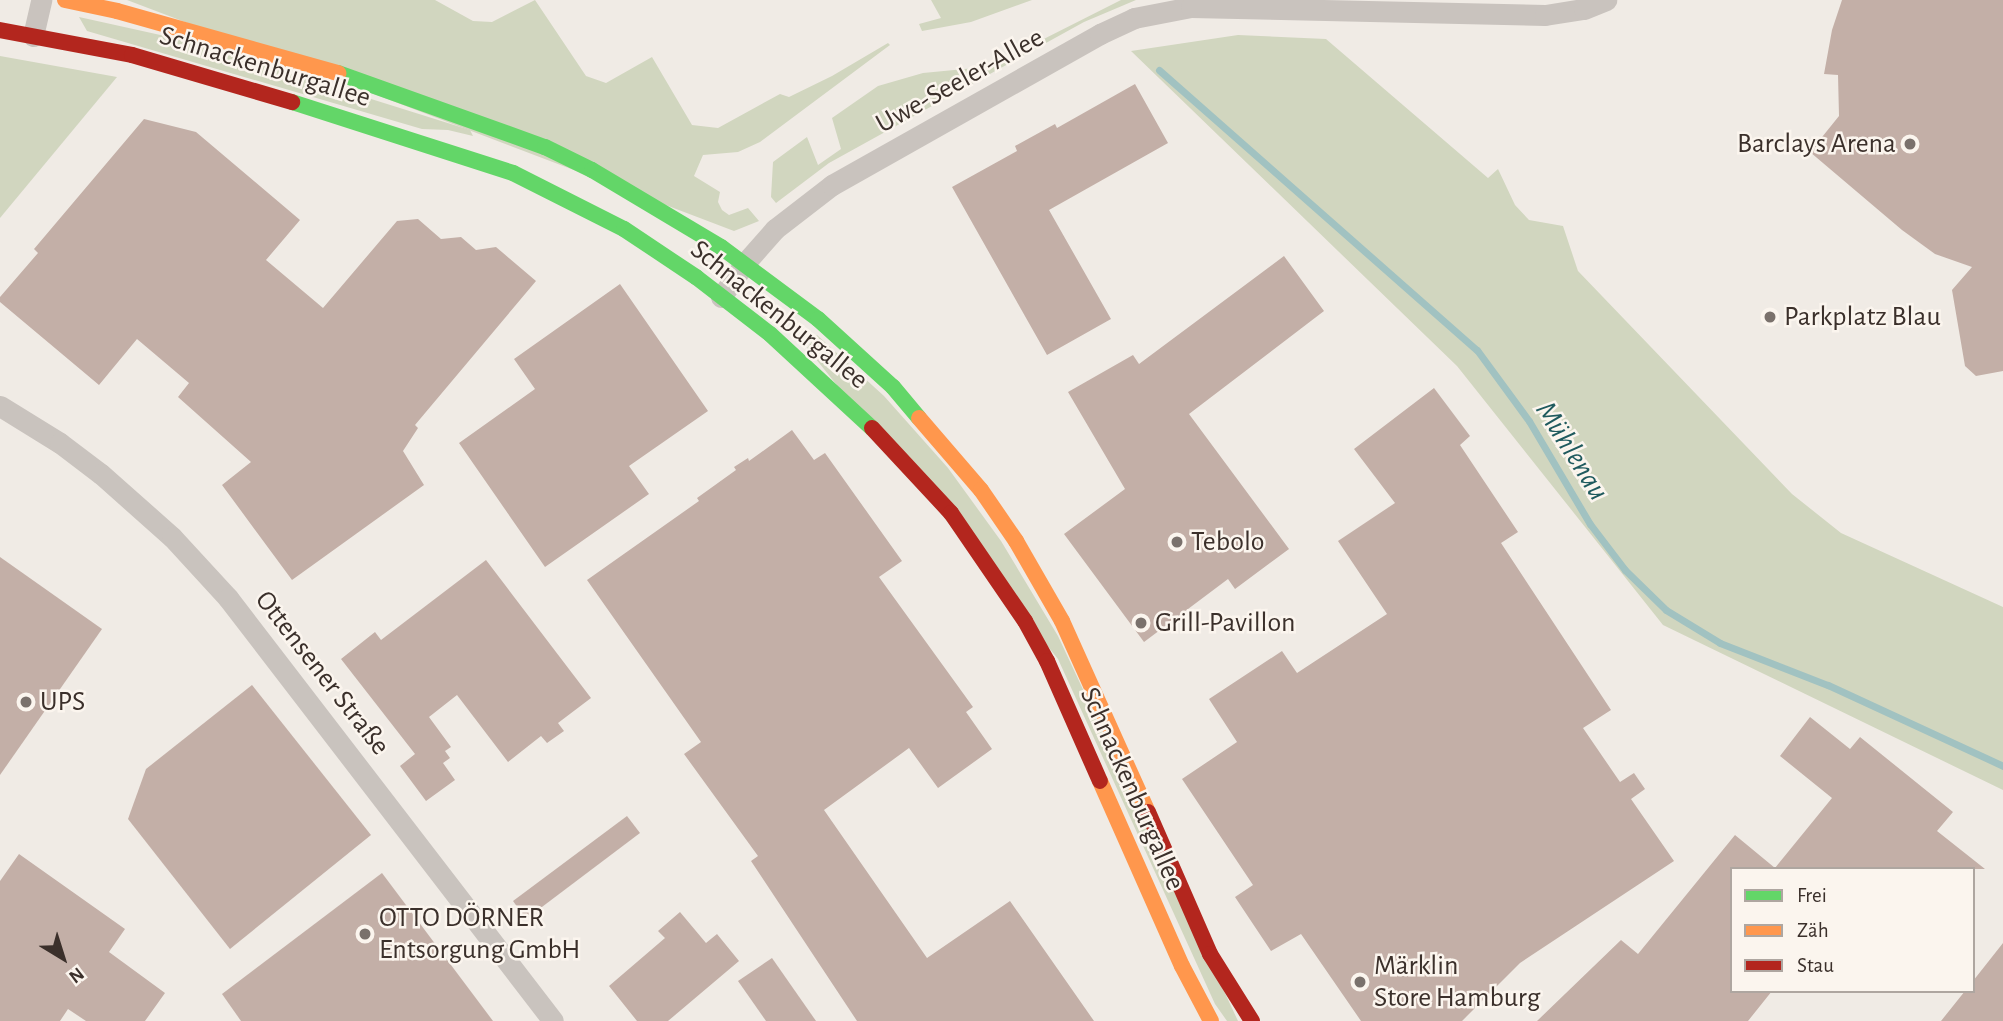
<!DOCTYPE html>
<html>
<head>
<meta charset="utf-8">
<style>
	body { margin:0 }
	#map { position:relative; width:2003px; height:1021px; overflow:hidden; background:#f0ebe5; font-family:"Alegreya Sans",sans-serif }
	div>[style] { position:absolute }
	.green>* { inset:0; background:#d1d6bf }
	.stream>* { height:7px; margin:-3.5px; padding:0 3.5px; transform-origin:3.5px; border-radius:3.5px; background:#a1c2c1 }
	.building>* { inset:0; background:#c3afa7 }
	.street>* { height:21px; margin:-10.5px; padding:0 10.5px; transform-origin:10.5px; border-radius:10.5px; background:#c9c3be }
	.fast>* { height:16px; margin:-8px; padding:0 8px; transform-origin:8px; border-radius:8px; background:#63d668 }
	.slow>* { height:16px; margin:-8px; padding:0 8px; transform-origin:8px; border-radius:8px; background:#ff974d }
	.jam>* { height:16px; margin:-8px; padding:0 8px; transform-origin:8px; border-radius:8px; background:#b3261e }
	.dots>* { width:19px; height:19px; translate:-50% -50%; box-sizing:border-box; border:4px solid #fbf5ee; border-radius:50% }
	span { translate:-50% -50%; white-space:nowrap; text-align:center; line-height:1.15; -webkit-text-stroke:5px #fbf5ee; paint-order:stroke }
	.street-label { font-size:28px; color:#3b302b }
	.poi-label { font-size:28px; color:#3b302b }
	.right { translate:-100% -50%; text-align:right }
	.left { translate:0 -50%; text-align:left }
	.water-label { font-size:30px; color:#1f5a5e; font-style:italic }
	.legend { position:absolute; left:1730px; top:867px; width:245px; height:126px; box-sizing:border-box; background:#fbf5ee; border:2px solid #aea6a0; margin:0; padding:9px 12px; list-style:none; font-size:21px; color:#3b302b }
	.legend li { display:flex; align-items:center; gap:14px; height:35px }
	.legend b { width:35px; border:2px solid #aea6a0 }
	.north { position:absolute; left:28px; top:923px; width:70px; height:70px; -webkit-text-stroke:5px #fbf5ee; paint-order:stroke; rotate:142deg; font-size:19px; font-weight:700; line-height:28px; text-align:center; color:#3b302b }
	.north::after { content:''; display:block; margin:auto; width:24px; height:32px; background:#3b302b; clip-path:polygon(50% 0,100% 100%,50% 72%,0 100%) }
</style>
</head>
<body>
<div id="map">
	<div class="green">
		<i style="clip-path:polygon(127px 0,435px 0,473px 21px,492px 22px,535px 0,586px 76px,606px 83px,652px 57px,692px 125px,718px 128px,780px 94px,789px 97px,832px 76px,888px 43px,890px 45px,760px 142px,738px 152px,703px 155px,694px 176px,720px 192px,718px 202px,722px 210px,729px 215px,748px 208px,759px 221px,734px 231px)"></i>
		<i style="clip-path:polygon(931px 0,1032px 0,971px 22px,922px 31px,919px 24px,941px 18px)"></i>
		<i style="clip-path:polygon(1121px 0,1136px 0,1084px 22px,829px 163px,776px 203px,771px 197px,773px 162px,807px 137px,818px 165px,841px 149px,832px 118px,878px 86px,923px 73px,975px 68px,1002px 60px)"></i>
		<i style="clip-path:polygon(79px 17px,183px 40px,470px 130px,473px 136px,448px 130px,422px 129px,87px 31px)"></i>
		<i style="clip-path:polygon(1238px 35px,1326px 39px,1488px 178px,1498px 169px,1515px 205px,1529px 220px,1563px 226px,1578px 271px,1792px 494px,1841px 533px,2003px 607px,2003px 790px,1663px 625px,1457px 366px,1131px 51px)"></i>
		<i style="clip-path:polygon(0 56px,117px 77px,0 218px)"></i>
		<i style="clip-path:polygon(817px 335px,884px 396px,948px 468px,1001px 541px,1058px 636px,1238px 1021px,1227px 1021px,1215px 1004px,1058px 659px,807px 348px)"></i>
	</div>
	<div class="stream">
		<i style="left:1159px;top:70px;width:424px;rotate:41.4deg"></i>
		<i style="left:1477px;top:350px;width:88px;rotate:53.8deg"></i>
		<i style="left:1529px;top:421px;width:120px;rotate:59.4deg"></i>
		<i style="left:1590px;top:524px;width:58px;rotate:52.7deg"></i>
		<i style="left:1625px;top:570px;width:57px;rotate:44.3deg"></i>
		<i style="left:1666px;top:610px;width:63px;rotate:31.4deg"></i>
		<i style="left:1720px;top:643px;width:116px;rotate:21.3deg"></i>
		<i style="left:1828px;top:685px;width:193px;rotate:24.8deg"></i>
	</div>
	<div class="building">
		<i style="clip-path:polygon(1842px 0,2003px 0,2003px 371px,1976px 376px,1965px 366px,1952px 290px,1972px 267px,1935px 254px,1902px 230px,1810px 152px,1839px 116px,1838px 75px,1824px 74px,1832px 30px)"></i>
		<i style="clip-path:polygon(1135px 84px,1168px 143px,1049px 210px,1111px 319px,1047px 355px,952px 187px,1017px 151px,1015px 146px,1055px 124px,1057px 128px)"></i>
		<i style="clip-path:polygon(144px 119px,196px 132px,300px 220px,266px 260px,323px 308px,397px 221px,418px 219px,441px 239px,461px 237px,476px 250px,496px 247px,536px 281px,415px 425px,418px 428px,403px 451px,424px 485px,292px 580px,222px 485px,251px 462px,178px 397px,189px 383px,137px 339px,99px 385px,0 302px,0 297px,38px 253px,34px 249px)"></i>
		<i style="clip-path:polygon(1284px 256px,1324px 311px,1189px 414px,1289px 549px,1235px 589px,1228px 579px,1144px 642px,1064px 534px,1125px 489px,1068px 392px,1133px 355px,1139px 364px)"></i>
		<i style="clip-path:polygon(620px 284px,708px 411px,629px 466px,649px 494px,545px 567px,459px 443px,535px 389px,514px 359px)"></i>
		<i style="clip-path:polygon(1434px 388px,1470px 436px,1460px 445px,1518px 532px,1501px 543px,1611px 710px,1583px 728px,1620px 782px,1634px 773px,1645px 789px,1631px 799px,1674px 861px,1520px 963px,1462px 1021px,1361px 1021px,1301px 934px,1271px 951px,1235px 897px,1253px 885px,1182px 779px,1237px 742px,1209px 699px,1282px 651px,1297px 673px,1387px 614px,1338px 541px,1395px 503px,1354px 449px)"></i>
		<i style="clip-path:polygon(792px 430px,814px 460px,825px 453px,902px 561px,879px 577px,973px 707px,966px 712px,992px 749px,938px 788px,909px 748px,824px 810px,927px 958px,1010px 901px,1094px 1021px,857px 1021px,751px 861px,758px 856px,684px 754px,701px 742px,587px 580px,699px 501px,697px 498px,736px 470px,734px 467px,748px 458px,749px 461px)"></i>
		<i style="clip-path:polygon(0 557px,102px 629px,0 775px)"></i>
		<i style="clip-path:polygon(486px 560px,591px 698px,558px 723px,564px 731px,547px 743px,541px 736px,508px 762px,457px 695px,429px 717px,451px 747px,445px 751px,450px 758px,443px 763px,455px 780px,426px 801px,400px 766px,415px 754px,341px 659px,375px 632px,381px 640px)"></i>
		<i style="clip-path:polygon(252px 685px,371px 835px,230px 949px,128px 819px,146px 769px)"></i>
		<i style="clip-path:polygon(1810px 717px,1850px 749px,1860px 737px,1953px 812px,1937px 831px,1985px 869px,1732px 869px,1732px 991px,1772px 991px,1748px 1021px,1537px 1021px,1621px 940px,1638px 954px,1735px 835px,1775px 868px,1832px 798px,1780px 756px)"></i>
		<i style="clip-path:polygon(627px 816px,640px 833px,526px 919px,513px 901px)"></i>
		<i style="clip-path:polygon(19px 854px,125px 929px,109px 952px,165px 993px,145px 1021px,86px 1021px,68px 1009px,60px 1021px,0 1021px,0 881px)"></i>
		<i style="clip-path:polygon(382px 873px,493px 1021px,241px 1021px,222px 994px)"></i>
		<i style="clip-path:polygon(680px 912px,706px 943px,717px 934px,739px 961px,668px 1021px,637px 1021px,609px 986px,665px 938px,658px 931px)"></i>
		<i style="clip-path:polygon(2003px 943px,2003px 1021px,1941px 1021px,1965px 991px,1973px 991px,1973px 981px)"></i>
		<i style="clip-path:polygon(772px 958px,816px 1021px,766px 1021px,738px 981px)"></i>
	</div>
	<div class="street">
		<i style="left:33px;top:36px;width:37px;rotate:-77deg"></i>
		<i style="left:721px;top:297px;width:42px;rotate:-54.8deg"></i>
		<i style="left:745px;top:263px;width:45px;rotate:-48.6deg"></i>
		<i style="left:775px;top:229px;width:72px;rotate:-37.7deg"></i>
		<i style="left:832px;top:185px;width:308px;rotate:-29.4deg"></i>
		<i style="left:1100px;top:34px;width:38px;rotate:-25deg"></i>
		<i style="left:1134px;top:18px;width:58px;rotate:-10.9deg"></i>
		<i style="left:1191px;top:7px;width:354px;rotate:1.3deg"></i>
		<i style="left:1545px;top:15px;width:39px;rotate:-9deg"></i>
		<i style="left:1584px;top:9px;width:24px;rotate:-22deg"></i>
		<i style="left:0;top:406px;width:70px;rotate:31.7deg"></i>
		<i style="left:60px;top:443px;width:51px;rotate:37.1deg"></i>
		<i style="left:101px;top:474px;width:95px;rotate:41.6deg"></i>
		<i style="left:172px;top:537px;width:83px;rotate:47.4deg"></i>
		<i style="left:228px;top:598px;width:533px;rotate:52.46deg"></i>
	</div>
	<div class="fast">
		<i style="left:338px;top:73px;width:220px;rotate:19.7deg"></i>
		<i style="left:545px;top:147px;width:52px;rotate:26.1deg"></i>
		<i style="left:592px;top:170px;width:150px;rotate:30.8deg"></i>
		<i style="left:721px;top:247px;width:121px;rotate:36.6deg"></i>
		<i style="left:818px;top:319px;width:101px;rotate:42.2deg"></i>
		<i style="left:893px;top:387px;width:40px;rotate:50deg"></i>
		<i style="left:292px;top:102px;width:232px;rotate:17.8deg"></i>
		<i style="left:513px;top:173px;width:124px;rotate:26.8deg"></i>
		<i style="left:624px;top:229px;width:87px;rotate:33.7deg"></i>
		<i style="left:696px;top:277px;width:93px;rotate:37.6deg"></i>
		<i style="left:770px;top:334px;width:139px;rotate:42.7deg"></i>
	</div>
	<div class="slow">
		<i style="left:65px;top:0;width:53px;rotate:11.9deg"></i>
		<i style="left:117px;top:11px;width:230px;rotate:15.7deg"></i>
		<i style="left:919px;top:418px;width:95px;rotate:49.3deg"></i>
		<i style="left:981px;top:490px;width:62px;rotate:55.5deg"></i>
		<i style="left:1016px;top:541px;width:92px;rotate:60.1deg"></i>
		<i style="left:1062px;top:621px;width:209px;rotate:65.8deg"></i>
		<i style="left:1100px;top:781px;width:202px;rotate:66.1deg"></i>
		<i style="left:1182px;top:966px;width:62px;rotate:62.2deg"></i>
	</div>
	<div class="jam">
		<i style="left:0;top:30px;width:134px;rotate:10.7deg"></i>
		<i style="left:132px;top:55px;width:167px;rotate:16.4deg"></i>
		<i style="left:872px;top:428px;width:116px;rotate:47.1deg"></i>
		<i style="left:951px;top:513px;width:131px;rotate:55.6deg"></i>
		<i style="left:1025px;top:621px;width:46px;rotate:61.2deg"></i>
		<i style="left:1047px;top:661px;width:131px;rotate:66.2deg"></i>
		<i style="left:1148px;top:812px;width:155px;rotate:66.4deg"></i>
		<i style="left:1210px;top:954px;width:79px;rotate:57.9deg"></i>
	</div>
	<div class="dots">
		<i style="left:1910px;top:144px;background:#7a716c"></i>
		<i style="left:1770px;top:317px;background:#7a716c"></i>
		<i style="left:1177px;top:542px;background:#7a716c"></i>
		<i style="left:1141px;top:623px;background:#7a716c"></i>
		<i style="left:26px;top:702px;background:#7a716c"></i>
		<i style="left:365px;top:934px;background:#7a716c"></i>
		<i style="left:1360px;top:982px;background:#7a716c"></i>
	</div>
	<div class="street-label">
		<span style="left:265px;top:67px;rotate:17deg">Schnackenburgallee</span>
		<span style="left:960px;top:81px;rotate:-29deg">Uwe-Seeler-Allee</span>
		<span style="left:779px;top:315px;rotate:39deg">Schnackenburgallee</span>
		<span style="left:322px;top:673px;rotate:52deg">Ottensener Straße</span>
		<span style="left:1132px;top:789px;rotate:66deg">Schnackenburgallee</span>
	</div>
	<div class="poi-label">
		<span class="right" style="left:1896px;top:144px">Barclays Arena</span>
		<span class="left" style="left:1784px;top:317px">Parkplatz Blau</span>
		<span class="left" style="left:1191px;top:542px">Tebolo</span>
		<span class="left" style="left:1155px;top:623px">Grill-Pavillon</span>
		<span class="left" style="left:40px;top:702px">UPS</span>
		<span class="left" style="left:379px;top:934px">OTTO DÖRNER<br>Entsorgung GmbH</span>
		<span class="left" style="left:1374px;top:982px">Märklin<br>Store Hamburg</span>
	</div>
	<div class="water-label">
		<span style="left:1572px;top:451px;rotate:58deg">Mühlenau</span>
	</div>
	<ul class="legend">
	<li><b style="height:9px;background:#63d668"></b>Frei</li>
	<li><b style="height:9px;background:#ff974d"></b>Zäh</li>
	<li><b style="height:9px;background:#b3261e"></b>Stau</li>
	</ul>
	<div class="north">N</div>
</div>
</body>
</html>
